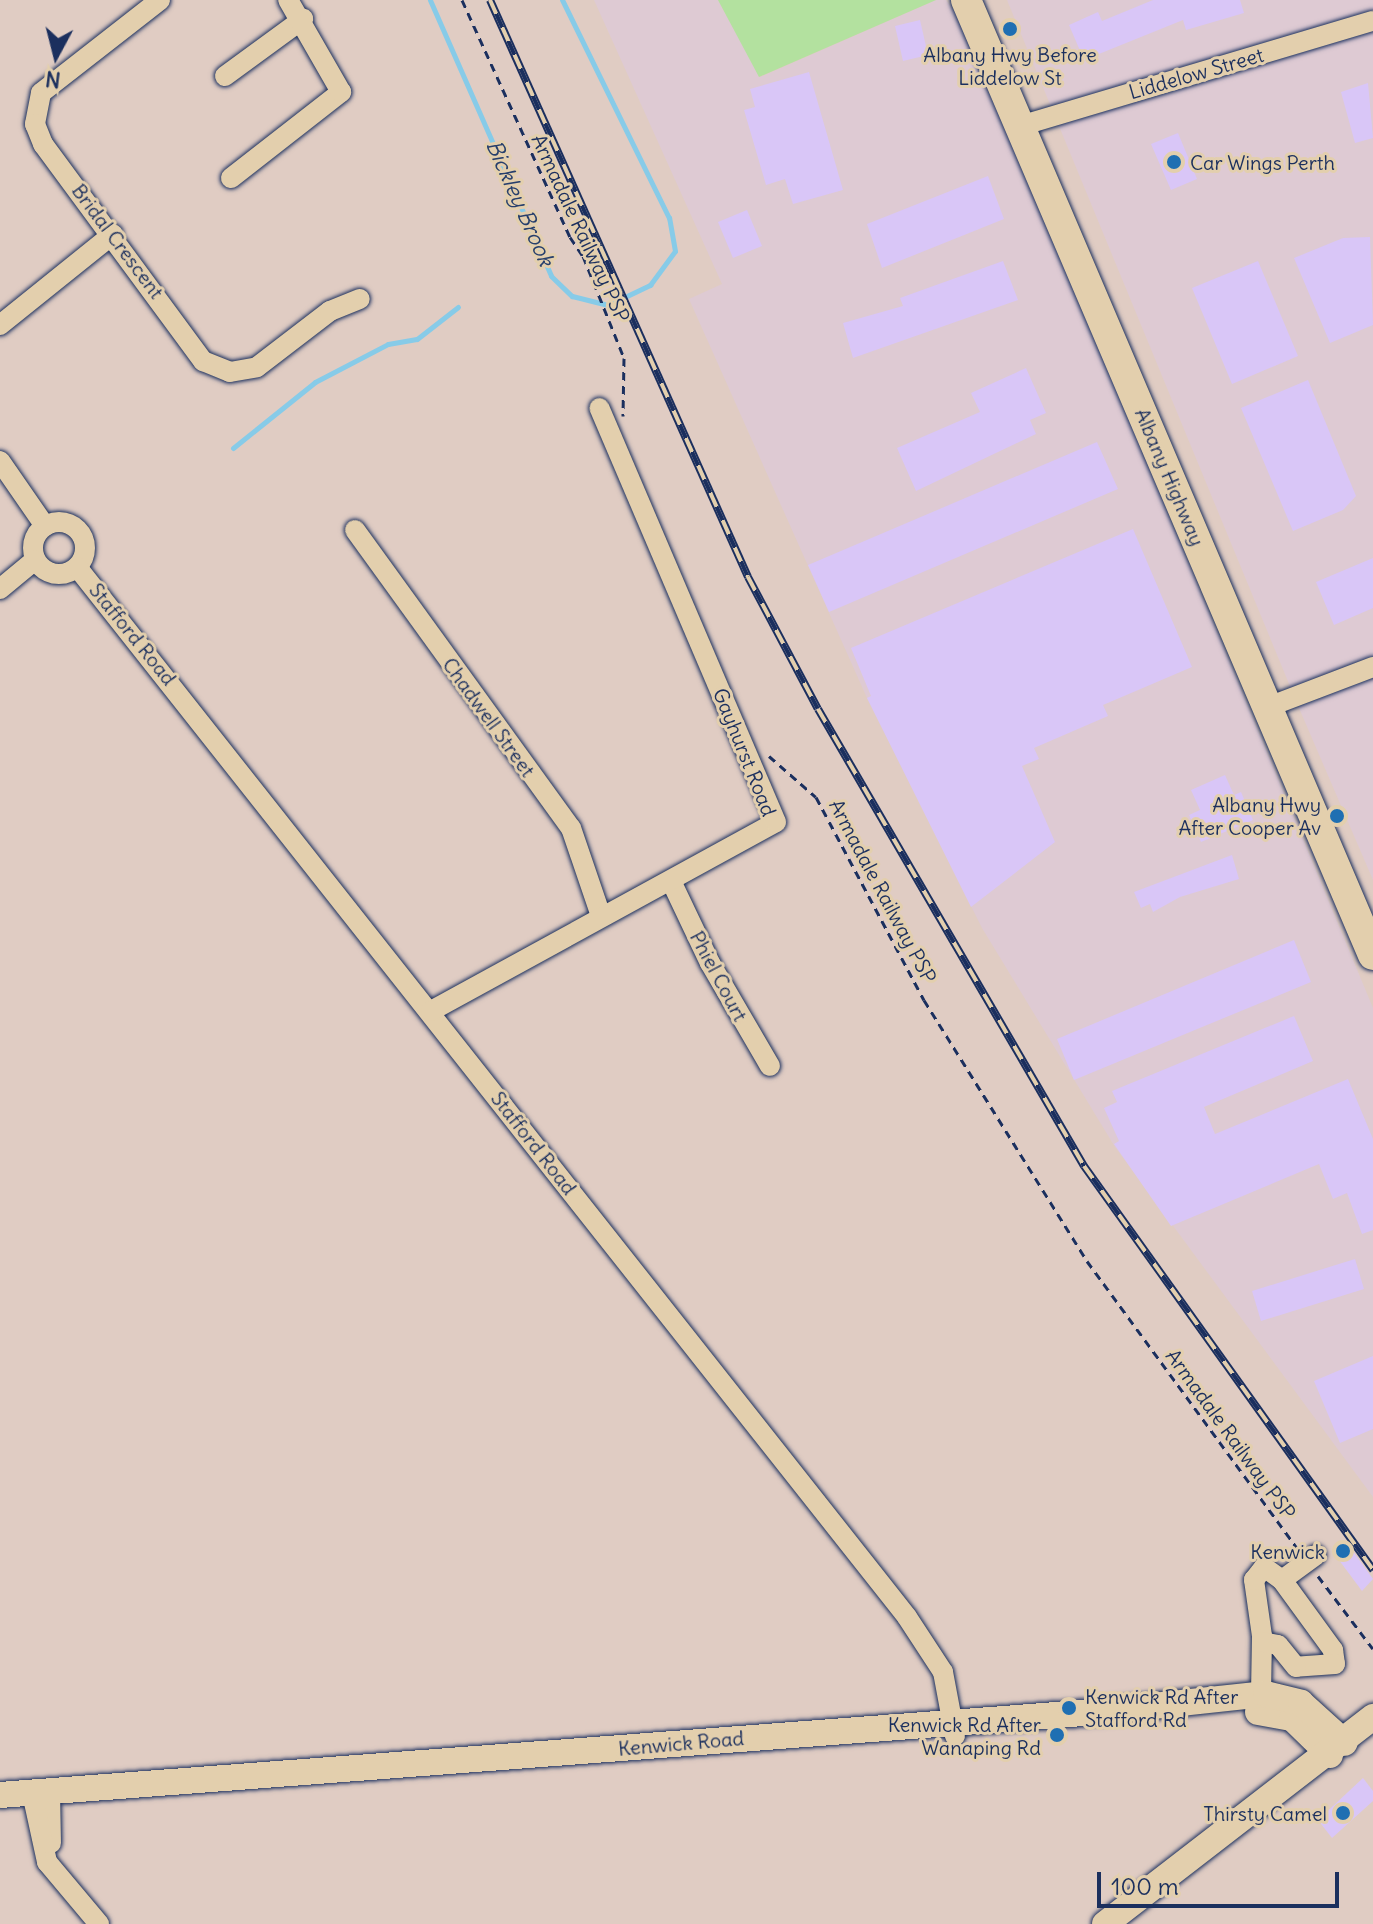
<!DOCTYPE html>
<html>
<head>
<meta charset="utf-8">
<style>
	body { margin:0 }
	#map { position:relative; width:1373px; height:1924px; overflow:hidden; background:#e0ccc3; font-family:Delius,sans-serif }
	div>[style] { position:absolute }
	.built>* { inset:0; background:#decad3 }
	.green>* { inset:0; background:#b3e19f }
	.stream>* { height:5px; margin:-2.5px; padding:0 2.5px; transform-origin:2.5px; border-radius:2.5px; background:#87cbe8 }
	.building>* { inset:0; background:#d9c6f7 }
	.path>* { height:3px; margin-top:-1.5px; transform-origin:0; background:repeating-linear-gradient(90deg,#1b2f5e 0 8px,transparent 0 14px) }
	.roads { filter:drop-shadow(0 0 2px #1b2f5e) drop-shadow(0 0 2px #1b2f5e) }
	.minor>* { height:20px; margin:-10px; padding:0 10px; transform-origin:10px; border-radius:10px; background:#e3cfad }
	.minor>.ring { margin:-10px; padding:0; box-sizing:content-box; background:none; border:20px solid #e3cfad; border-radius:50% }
	.major>* { height:26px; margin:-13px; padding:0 13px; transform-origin:13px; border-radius:13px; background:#e3cfad }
	.highway>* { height:30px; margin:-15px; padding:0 15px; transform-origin:15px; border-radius:15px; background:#e3cfad }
	.rail>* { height:8px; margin-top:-4px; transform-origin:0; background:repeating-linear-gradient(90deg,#e3cfad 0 15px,#1b2f5e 0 30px); box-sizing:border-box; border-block:2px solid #1b2f5e }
	.dots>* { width:22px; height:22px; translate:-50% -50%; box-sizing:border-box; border:4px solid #e3cfad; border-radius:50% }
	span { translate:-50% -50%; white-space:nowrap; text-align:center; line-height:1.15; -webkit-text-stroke:6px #e3cfad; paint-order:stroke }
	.poi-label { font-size:20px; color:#1b2f5e }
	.left { translate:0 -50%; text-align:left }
	.right { translate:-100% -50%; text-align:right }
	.street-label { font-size:20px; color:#1b2f5e }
	.water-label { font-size:22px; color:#263f6c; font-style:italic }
	.north { position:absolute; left:16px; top:16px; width:80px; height:80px; -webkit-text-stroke:6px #e3cfad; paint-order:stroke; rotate:187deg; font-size:22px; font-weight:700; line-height:32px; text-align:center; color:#1b2f5e }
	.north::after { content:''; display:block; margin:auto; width:28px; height:36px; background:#1b2f5e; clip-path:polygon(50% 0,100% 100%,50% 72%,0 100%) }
	.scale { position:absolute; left:1097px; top:1872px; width:242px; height:36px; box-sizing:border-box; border:4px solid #1b2f5e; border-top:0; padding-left:10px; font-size:24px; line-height:28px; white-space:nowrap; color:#1b2f5e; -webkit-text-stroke:6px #e3cfad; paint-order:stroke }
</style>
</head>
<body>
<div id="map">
	<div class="built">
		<i style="clip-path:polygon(594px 0,718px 0,760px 77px,936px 0,946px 0,968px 33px,1373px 1008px,1373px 1497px,1115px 1147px,982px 928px,867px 698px,689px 299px,722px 284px)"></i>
		<i style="clip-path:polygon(1007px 0,1373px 0,1373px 880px,1299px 708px)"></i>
	</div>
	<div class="green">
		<i style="clip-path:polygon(718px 0,936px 0,759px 77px)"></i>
	</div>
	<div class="stream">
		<i style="left:430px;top:0;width:301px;rotate:66.3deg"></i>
		<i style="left:551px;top:276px;width:29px;rotate:44deg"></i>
		<i style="left:572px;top:296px;width:37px;rotate:14deg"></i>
		<i style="left:608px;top:305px;width:47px;rotate:-25.5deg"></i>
		<i style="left:650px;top:285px;width:42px;rotate:-53.7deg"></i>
		<i style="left:675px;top:251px;width:34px;rotate:-100deg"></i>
		<i style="left:669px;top:218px;width:243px;rotate:-116.1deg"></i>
		<i style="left:233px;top:448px;width:105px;rotate:-38.8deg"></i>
		<i style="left:315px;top:382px;width:82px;rotate:-27.5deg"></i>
		<i style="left:388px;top:344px;width:29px;rotate:-10deg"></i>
		<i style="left:417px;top:339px;width:52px;rotate:-38deg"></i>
	</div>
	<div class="building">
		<i style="clip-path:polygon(1153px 0,1240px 0,1244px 13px,1186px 30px,1183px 20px,1084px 60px,1069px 25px,1098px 12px,1102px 21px)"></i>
		<i style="clip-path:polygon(920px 20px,928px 55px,903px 61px,895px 26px)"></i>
		<i style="clip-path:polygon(809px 72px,843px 190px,793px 204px,785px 179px,766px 185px,744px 110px,755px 107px,750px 89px)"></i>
		<i style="clip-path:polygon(1368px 83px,1373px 138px,1355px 143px,1341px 92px)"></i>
		<i style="clip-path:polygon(1178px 133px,1197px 179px,1171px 190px,1151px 144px)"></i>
		<i style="clip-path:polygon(988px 176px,1004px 219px,882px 268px,867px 224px)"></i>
		<i style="clip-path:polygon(747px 210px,762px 246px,733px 258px,718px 222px)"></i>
		<i style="clip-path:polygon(1370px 237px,1373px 325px,1330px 343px,1294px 258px,1343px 238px)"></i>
		<i style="clip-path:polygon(1003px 261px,1018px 300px,853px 358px,843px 323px,903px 306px,900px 298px)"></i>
		<i style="clip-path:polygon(1258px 261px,1298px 356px,1232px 384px,1192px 288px)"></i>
		<i style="clip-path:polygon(1026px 368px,1046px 413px,1030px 420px,1036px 434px,916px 491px,897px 448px,980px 412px,971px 393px)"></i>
		<i style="clip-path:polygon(1308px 380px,1356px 496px,1343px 510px,1293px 531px,1241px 408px)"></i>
		<i style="clip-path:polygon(1097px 442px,1118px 489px,829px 612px,808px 565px)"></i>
		<i style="clip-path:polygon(1133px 529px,1192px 667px,1103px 705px,1108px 716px,1034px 748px,1039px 759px,1022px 766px,1055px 842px,971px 907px,867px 698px,871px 696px,851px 648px)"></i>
		<i style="clip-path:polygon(1373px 558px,1373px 608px,1334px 625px,1316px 582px)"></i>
		<i style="clip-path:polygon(1225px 775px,1234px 795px,1241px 792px,1253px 820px,1201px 842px,1189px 815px,1200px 810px,1191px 790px)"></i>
		<i style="clip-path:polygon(1232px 855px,1239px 879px,1180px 897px,1153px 912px,1150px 904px,1141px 908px,1134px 892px)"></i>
		<i style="clip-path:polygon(1294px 940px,1311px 982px,1074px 1080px,1057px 1039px)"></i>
		<i style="clip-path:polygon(1294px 1016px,1313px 1061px,1204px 1107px,1215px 1134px,1348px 1079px,1373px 1139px,1373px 1230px,1362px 1234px,1347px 1193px,1333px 1199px,1319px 1164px,1171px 1226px,1114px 1144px,1119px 1141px,1104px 1108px,1117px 1102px,1112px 1091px)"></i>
		<i style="clip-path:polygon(1355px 1259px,1364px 1289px,1261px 1321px,1252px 1291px)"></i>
		<i style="clip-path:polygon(1373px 1356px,1373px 1429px,1340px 1443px,1314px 1381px)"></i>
		<i style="clip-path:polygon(1347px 1543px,1373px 1579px,1362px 1591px,1333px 1552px)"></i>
		<i style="clip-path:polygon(1363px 1778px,1373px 1791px,1373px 1801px,1332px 1838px,1318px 1820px)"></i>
	</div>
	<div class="path">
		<i style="left:462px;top:0;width:260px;rotate:65.5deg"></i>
		<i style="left:570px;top:237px;width:23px;rotate:56deg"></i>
		<i style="left:583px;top:256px;width:110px;rotate:68.1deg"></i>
		<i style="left:624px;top:358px;width:58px;rotate:91deg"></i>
		<i style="left:769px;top:756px;width:62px;rotate:41.1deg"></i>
		<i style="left:816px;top:797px;width:230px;rotate:62deg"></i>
		<i style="left:924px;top:1000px;width:308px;rotate:58deg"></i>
		<i style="left:1087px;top:1261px;width:356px;rotate:53.8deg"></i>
		<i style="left:1318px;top:1576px;width:91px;rotate:53deg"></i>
	</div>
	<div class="roads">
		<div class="minor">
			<i style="left:160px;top:0;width:151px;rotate:142deg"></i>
			<i style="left:41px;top:93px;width:32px;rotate:101deg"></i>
			<i style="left:35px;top:124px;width:22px;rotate:68deg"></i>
			<i style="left:43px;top:144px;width:270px;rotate:53.6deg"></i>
			<i style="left:203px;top:361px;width:29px;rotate:22deg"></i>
			<i style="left:230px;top:372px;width:27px;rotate:-10deg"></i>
			<i style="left:257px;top:367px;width:92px;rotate:-37.5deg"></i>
			<i style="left:330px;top:311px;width:32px;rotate:-22deg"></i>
			<i style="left:225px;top:76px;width:97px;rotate:-36.2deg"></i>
			<i style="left:1020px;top:126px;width:368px;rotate:-16.6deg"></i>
			<i style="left:231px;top:178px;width:140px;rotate:-38deg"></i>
			<i style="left:341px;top:92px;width:106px;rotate:-119.9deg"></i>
			<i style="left:0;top:325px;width:145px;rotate:-38.8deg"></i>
			<i style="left:0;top:461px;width:79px;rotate:55.3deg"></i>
			<i class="ring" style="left:33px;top:522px;width:32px;height:32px"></i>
			<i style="left:355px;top:530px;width:368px;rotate:54.1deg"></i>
			<i style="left:571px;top:828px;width:93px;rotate:71.2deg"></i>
			<i style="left:77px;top:567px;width:1338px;rotate:51.67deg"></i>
			<i style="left:907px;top:1617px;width:66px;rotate:56.8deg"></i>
			<i style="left:943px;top:1672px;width:65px;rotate:79.4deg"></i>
			<i style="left:0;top:589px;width:45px;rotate:-39.6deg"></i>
			<i style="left:1268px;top:707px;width:112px;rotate:-20.9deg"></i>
			<i style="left:672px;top:883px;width:89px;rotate:64.6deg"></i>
			<i style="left:710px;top:963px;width:119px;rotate:59.8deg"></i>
			<i style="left:431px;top:1011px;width:393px;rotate:-28.7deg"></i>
			<i style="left:776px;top:822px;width:450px;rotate:-113.1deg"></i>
			<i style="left:1282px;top:1580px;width:42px;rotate:-36.3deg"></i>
			<i style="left:1261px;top:1694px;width:58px;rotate:-89deg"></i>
			<i style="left:1262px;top:1636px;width:57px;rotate:-98.1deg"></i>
			<i style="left:1254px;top:1580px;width:16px;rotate:-52deg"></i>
			<i style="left:1264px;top:1567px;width:22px;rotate:36deg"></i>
			<i style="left:1282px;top:1580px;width:87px;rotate:53.9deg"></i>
			<i style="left:1333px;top:1650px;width:14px;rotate:82deg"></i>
			<i style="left:1335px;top:1664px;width:39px;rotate:176deg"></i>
			<i style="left:1296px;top:1667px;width:28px;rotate:-129deg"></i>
			<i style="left:1278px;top:1645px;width:16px;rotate:-169deg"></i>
			<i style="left:50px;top:1792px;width:51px;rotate:88.9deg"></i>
			<i style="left:32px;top:1793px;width:71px;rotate:77.7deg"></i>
			<i style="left:47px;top:1862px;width:81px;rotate:50deg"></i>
		</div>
		<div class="major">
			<i style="left:1258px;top:1712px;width:35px;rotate:10deg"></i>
			<i style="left:1292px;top:1718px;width:53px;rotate:44.2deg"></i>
			<i style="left:0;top:1795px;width:1100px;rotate:-4.33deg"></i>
			<i style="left:1097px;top:1712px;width:170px;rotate:-6.1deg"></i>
			<i style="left:1266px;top:1694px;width:36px;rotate:14deg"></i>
			<i style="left:1301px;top:1703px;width:59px;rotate:42.3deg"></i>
			<i style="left:1105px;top:1924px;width:339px;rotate:-37.7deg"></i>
		</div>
		<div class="highway">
			<i style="left:966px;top:0;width:1038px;rotate:66.92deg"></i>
		</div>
	</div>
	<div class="rail">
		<i style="left:490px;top:0;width:632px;rotate:65.91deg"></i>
		<i style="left:748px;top:577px;width:149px;rotate:62.1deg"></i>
		<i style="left:818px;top:709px;width:529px;rotate:59.8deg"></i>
		<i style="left:1084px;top:1166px;width:497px;rotate:54.4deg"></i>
	</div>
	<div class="dots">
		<i style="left:1010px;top:29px;background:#1f6fb2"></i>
		<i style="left:1174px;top:162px;background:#1f6fb2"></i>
		<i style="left:1337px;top:816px;background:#1f6fb2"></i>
		<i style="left:1343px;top:1551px;background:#1f6fb2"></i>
		<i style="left:1069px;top:1708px;background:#1f6fb2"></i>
		<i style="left:1057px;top:1735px;background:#1f6fb2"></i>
		<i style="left:1343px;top:1813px;background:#1f6fb2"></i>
	</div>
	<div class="poi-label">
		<span style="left:1010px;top:66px">Albany Hwy Before<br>Liddelow St</span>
		<span class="left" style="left:1190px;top:162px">Car Wings Perth</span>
		<span class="right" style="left:1321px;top:816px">Albany Hwy<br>After Cooper Av</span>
		<span class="right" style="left:1325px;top:1551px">Kenwick</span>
		<span class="left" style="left:1085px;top:1708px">Kenwick Rd After<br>Stafford Rd</span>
		<span class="right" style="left:1041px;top:1736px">Kenwick Rd After<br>Wanaping Rd</span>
		<span class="right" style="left:1327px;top:1813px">Thirsty Camel</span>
	</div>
	<div class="street-label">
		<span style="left:1196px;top:73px;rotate:-16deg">Liddelow Street</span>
		<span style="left:581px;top:228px;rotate:65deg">Armadale Railway PSP</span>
		<span style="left:118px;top:241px;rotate:53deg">Bridal Crescent</span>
		<span style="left:1170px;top:477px;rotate:67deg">Albany Highway</span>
		<span style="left:133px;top:634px;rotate:51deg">Stafford Road</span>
		<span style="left:489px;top:717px;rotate:54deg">Chadwell Street</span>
		<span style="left:745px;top:752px;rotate:68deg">Gayhurst Road</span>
		<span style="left:883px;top:891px;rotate:62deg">Armadale Railway PSP</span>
		<span style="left:719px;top:976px;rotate:62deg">Phiel Court</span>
		<span style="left:534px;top:1143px;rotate:52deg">Stafford Road</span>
		<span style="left:1231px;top:1434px;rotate:54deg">Armadale Railway PSP</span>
		<span style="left:681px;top:1743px;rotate:-5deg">Kenwick Road</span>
	</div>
	<div class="water-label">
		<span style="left:520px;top:203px;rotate:66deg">Bickley Brook</span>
	</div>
	<div class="north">N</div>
	<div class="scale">100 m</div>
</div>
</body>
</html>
